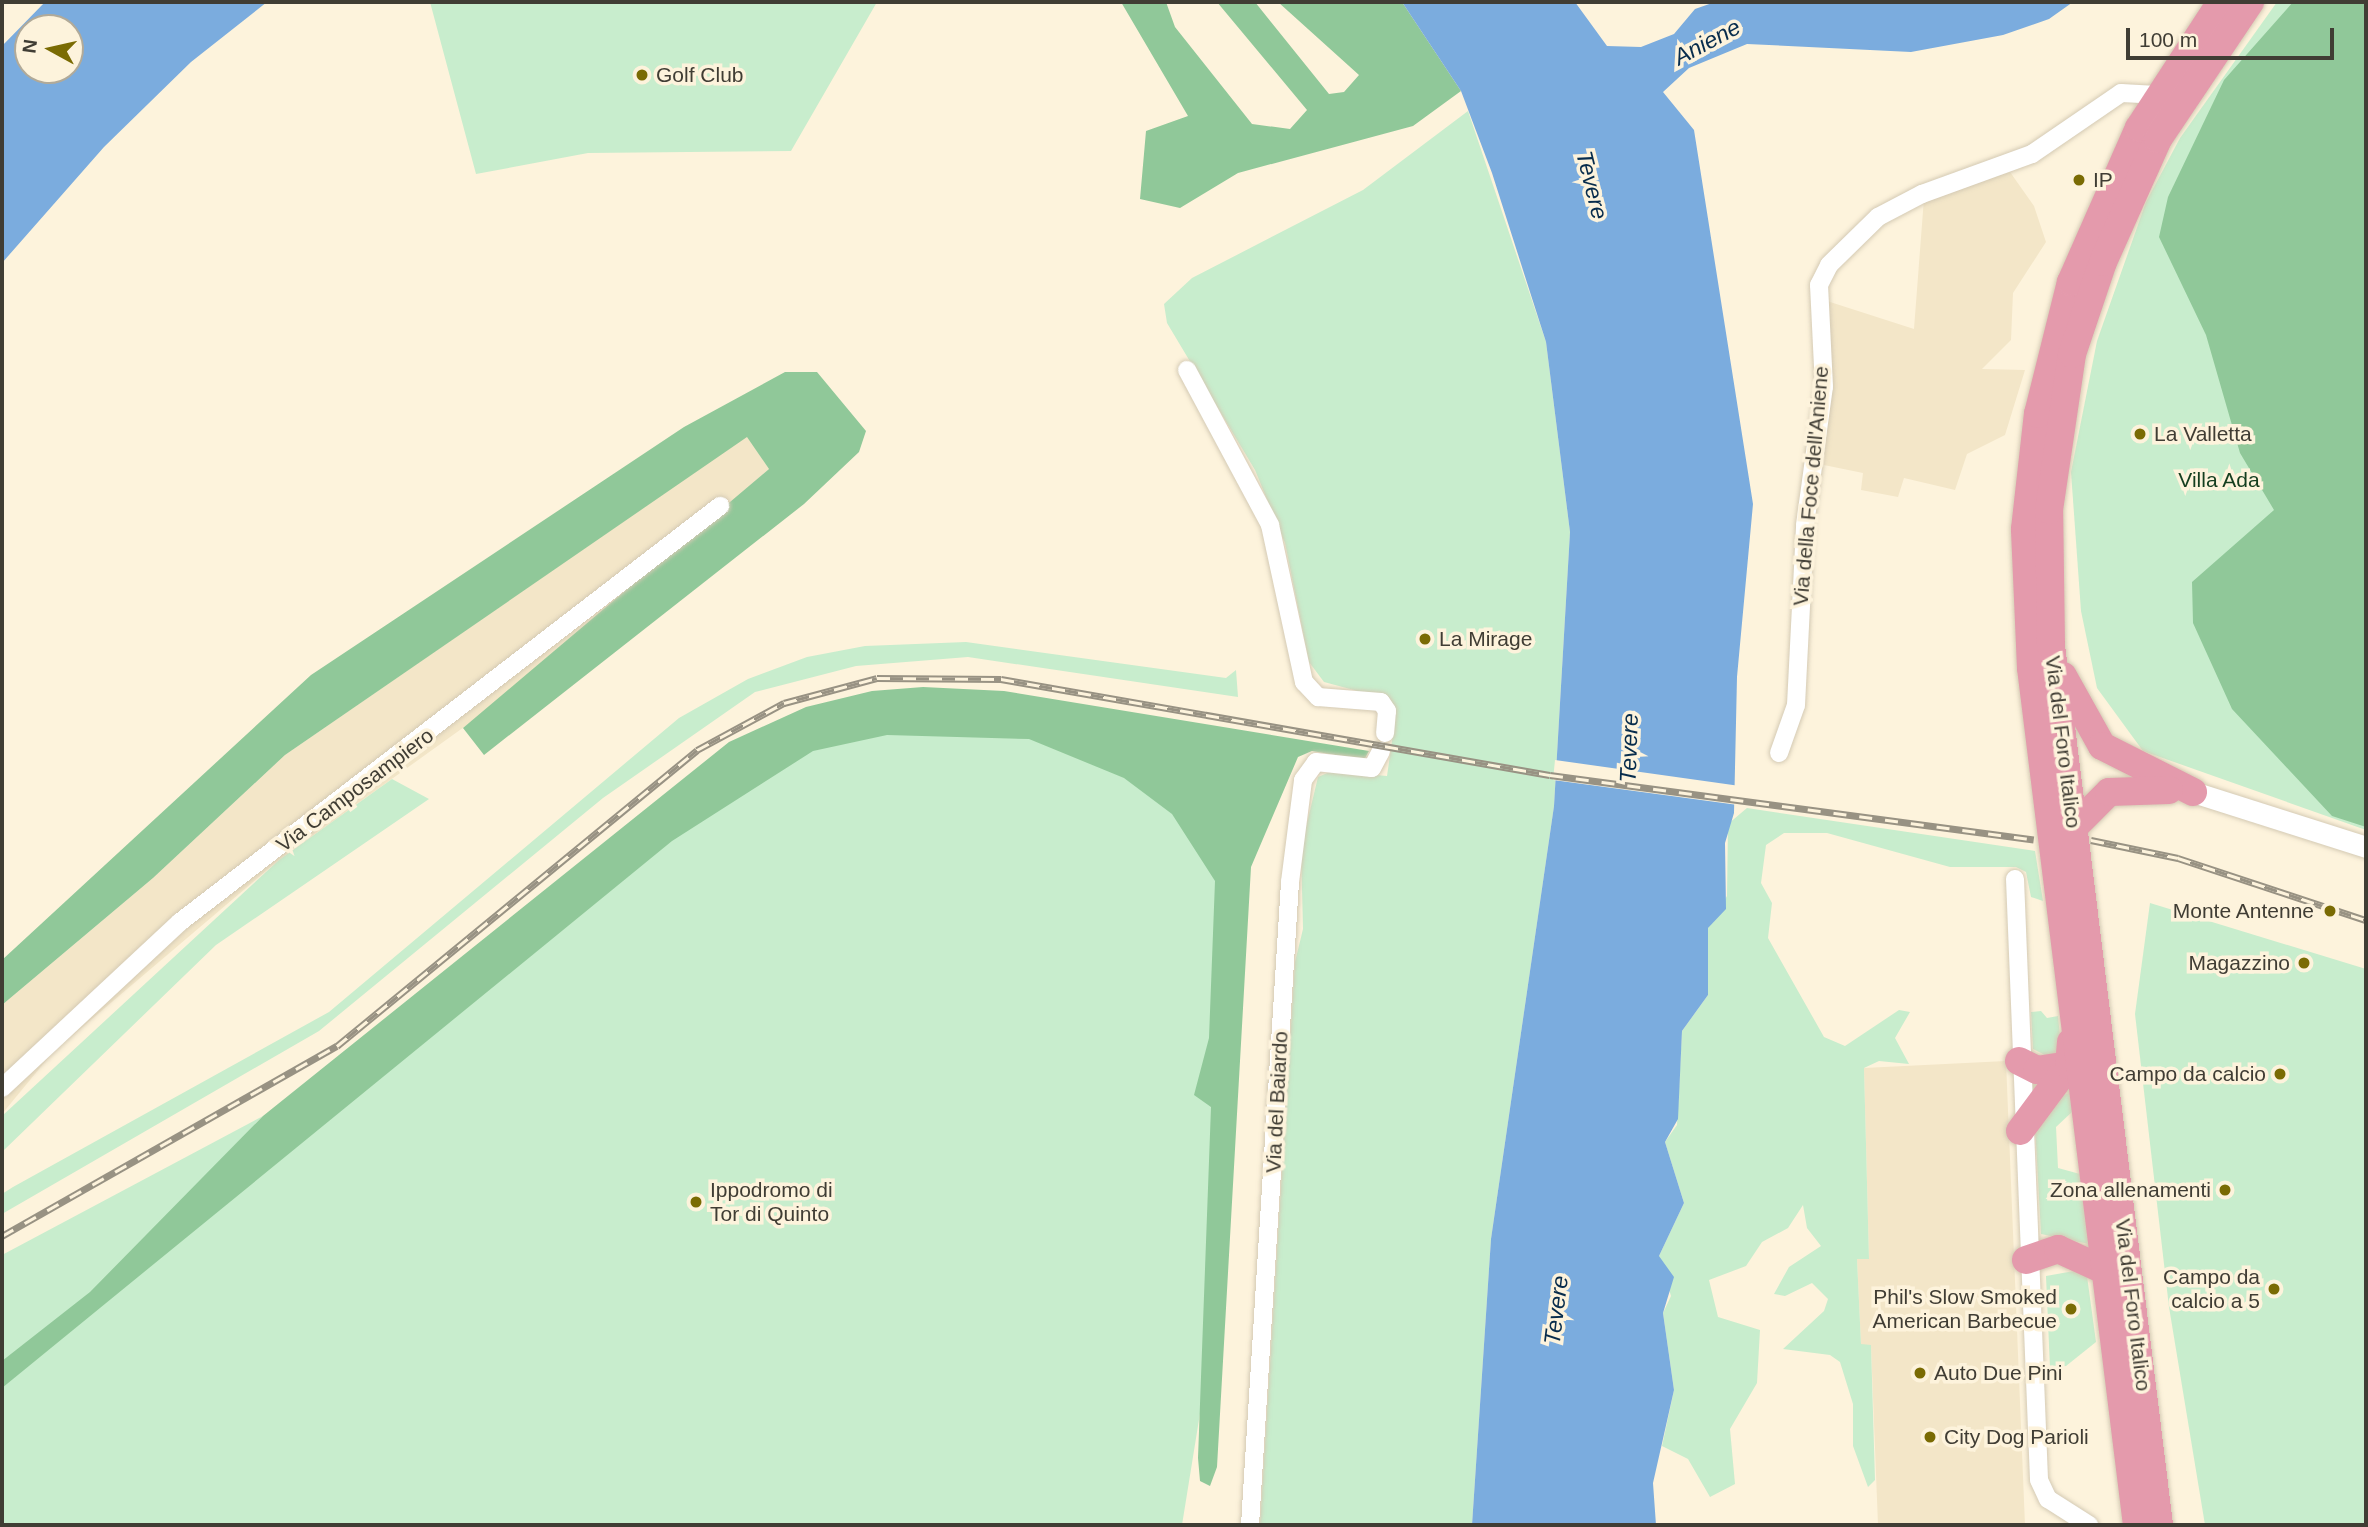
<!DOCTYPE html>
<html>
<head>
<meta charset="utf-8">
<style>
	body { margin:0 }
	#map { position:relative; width:2368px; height:1527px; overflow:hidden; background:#fdf3dc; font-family:Helvetica,sans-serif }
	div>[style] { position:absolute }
	.built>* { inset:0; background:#f3e6c8 }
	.green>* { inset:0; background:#c8edcd }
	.forest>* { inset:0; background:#90c899 }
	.water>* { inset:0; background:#7bacde }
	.pier>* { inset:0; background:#fdf3dc }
	.roads { filter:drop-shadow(0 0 2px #d4cab4) drop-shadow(0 0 2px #d4cab4) }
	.minor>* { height:18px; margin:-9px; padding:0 9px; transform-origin:9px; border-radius:9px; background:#fff }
	.tertiary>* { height:21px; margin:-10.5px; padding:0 10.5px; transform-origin:10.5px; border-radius:10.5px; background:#fff }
	.trunk>* { height:28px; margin:-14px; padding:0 14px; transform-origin:14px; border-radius:14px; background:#e49aac }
	.rail>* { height:7px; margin-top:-3.5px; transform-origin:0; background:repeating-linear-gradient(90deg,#fdf3dc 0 13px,#989283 0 26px); box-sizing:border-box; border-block:2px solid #989283 }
	.dots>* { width:19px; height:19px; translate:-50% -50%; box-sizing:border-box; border:4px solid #fdf3dc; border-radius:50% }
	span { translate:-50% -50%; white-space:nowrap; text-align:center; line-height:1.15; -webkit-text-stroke:7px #fdf3dc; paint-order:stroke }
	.poi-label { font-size:21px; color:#403d34 }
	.left { translate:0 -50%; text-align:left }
	.right { translate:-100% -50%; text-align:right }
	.park-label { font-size:21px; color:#143e1f }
	.street-label { font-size:21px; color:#403d34 }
	.water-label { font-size:23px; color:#072c4c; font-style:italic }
	.frame { position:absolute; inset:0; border:4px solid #403d34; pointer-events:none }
	.north { position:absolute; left:14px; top:14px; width:70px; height:70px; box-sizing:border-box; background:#fdf3dc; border:2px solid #b1aa99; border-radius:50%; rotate:278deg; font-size:19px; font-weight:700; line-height:28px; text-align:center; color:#403d34 }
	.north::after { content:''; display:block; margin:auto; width:24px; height:32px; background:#7a6b03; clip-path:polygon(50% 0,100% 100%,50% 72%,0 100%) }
	.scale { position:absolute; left:2126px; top:28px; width:208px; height:32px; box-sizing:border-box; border:4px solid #403d34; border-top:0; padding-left:9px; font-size:21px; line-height:24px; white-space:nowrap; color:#403d34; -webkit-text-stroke:5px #fdf3dc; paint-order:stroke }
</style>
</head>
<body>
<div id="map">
	<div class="built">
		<i style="clip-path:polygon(2010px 172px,2034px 206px,2046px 242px,2013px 293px,2011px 340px,1982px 369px,2025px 370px,2005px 435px,1967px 454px,1955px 490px,1904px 478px,1898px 497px,1861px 490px,1863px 473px,1819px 464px,1827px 301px,1914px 329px,1924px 198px)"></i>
		<i style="clip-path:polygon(747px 436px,769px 469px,549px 666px,279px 860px,53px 1052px,2px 1114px,2px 1005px,153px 878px,285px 755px)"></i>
		<i style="clip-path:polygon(2006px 1061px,2025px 1525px,1878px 1525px,1871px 1346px,1861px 1345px,1857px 1259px,1869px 1259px,1864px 1068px)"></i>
	</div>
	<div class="green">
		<i style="clip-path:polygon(430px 2px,877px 2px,791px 151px,588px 153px,476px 174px)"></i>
		<i style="clip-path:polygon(2277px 2px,2366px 2px,2366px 830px,2143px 751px,2097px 688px,2081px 611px,2071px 472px,2097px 341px,2146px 202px,2180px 138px)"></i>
		<i style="clip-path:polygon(1468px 111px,1546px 342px,1570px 532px,1554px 806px,1491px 1239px,1472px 1525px,1260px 1525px,1295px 962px,1303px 929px,1301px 848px,1318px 777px,1332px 771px,1387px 776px,1395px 720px,1391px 700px,1324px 682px,1309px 662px,1285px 543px,1255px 470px,1167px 323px,1164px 304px,1192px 278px,1363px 190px)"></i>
		<i style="clip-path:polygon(966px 642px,1226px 678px,1236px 670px,1238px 697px,968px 657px,856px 666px,755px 692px,603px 798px,319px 1031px,2px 1214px,2px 1194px,13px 1187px,329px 1012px,679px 718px,748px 679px,807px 657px,865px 646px)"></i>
		<i style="clip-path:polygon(831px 703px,1248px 754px,1202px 1401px,1182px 1525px,2px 1525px,2px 1255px,263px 1116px,182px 1200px)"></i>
		<i style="clip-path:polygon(392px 779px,429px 799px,216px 945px,2px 1152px,2px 1116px,279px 860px)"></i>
		<i style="clip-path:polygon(1747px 808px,2035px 851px,2043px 901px,2031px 897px,2026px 872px,2016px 867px,1950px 867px,1827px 833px,1784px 833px,1766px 845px,1761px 883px,1772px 903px,1768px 938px,1824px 1037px,1845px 1046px,1899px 1010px,1910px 1012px,1895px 1038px,1909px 1064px,1879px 1061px,1864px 1068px,1869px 1259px,1857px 1259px,1861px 1344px,1871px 1345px,1875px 1480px,1868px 1487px,1853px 1446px,1853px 1404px,1840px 1362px,1830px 1355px,1783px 1349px,1824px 1311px,1828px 1299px,1812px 1283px,1785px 1296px,1774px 1294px,1789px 1267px,1821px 1246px,1807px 1228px,1803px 1205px,1788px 1228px,1762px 1242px,1746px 1266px,1709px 1280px,1718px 1317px,1760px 1330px,1757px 1383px,1730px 1429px,1735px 1484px,1710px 1497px,1688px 1459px,1662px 1446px,1674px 1390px,1663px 1313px,1671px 1296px,1659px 1256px,1684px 1203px,1665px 1142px,1677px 1125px,1682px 1031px,1708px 995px,1708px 928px,1727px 896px,1728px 824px)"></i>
		<i style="clip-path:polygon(2150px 903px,2366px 969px,2366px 1525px,2205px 1525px,2169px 1307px,2135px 1014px)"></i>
		<i style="clip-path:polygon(2041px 1011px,2047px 1018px,2058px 1016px,2061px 1047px,2053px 1059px,2033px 1049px,2031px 1012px)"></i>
		<i style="clip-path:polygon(2072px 1092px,2073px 1111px,2056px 1127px,2058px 1168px,2080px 1174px,2089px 1244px,2041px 1234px,2035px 1125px,2056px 1098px)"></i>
		<i style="clip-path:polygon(2074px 1271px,2087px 1276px,2096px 1342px,2066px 1366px,2050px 1368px,2046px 1276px)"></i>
	</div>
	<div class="forest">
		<i style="clip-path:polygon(1121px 2px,1166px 2px,1175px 27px,1252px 124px,1290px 129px,1307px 110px,1217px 2px,1255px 2px,1329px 94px,1344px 92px,1359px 75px,1278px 2px,1402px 2px,1461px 91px,1413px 126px,1238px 173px,1180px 208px,1140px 199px,1146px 131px,1188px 116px)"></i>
		<i style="clip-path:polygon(2293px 2px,2366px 2px,2366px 827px,2332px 816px,2232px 709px,2193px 623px,2192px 582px,2274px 510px,2240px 453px,2206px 335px,2159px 237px,2168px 197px,2224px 80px)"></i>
		<i style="clip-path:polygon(785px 372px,817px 372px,866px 431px,859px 452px,804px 504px,484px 755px,463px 728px,769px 469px,747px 437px,285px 755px,153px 878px,2px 1005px,2px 960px,311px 675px,684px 427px)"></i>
		<i style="clip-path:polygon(923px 687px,1004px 691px,1369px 751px,1364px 760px,1312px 751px,1298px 757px,1251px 867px,1217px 1467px,1210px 1486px,1200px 1481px,1198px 1458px,1211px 1107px,1194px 1095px,1209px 1038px,1215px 881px,1172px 814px,1124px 778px,1029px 739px,887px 735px,813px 751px,672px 841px,2px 1388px,2px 1361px,90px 1292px,263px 1116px,729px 742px,806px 707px,872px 691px)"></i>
	</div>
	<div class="water">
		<i style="clip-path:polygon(evenodd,45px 2px,267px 2px,191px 62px,104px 147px,2px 263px,2px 46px,45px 2px,28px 28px,70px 28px,70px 70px,28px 70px,28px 28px)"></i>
		<i style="clip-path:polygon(1402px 2px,1575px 2px,1607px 46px,1641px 47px,1674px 34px,1695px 9px,1715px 2px,2073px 2px,2049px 19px,2003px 35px,1911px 52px,1747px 44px,1689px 68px,1663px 92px,1694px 130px,1753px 504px,1737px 677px,1734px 813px,1725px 843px,1726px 909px,1708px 928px,1708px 995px,1682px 1031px,1678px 1119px,1665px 1142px,1684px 1203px,1659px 1256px,1674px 1277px,1663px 1313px,1674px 1390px,1653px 1483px,1656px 1525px,1472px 1525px,1491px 1239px,1554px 806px,1570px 532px,1546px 342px,1492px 173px,1461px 91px)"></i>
	</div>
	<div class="pier">
		<i style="clip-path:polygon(1555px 760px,1740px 786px,1738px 805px,1553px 780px)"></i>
	</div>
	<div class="roads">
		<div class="minor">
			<i style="left:1187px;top:370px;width:176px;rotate:61.8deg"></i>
			<i style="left:1270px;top:525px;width:161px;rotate:77.8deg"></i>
			<i style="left:1304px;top:682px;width:21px;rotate:47deg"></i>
			<i style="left:1318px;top:697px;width:63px;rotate:4.5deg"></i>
			<i style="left:1381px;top:702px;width:11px;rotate:56deg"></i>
			<i style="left:1387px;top:711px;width:22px;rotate:95deg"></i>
			<i style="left:1779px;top:753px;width:51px;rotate:-70.5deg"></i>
			<i style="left:1796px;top:705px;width:180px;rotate:-87.1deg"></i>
			<i style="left:1805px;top:525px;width:139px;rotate:-82.2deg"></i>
			<i style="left:1824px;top:387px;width:102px;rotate:-92.8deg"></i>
			<i style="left:1819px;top:285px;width:22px;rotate:-63deg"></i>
			<i style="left:1829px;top:265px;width:69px;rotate:-44.4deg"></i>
			<i style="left:1878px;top:217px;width:50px;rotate:-27.6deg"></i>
			<i style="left:1922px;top:194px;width:117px;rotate:-20deg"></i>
			<i style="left:2032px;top:154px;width:108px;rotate:-34.4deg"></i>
			<i style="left:2121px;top:93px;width:36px;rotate:3deg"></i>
			<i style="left:2015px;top:879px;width:601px;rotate:87.71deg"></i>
			<i style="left:2039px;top:1480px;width:21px;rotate:65deg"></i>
			<i style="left:2048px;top:1499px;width:49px;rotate:32.4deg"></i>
			<i style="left:2px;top:1088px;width:243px;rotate:-43deg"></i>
			<i style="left:180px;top:922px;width:682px;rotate:-37.61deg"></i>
			<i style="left:1250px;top:1525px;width:644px;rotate:-86.44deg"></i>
			<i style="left:1290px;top:882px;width:103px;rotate:-82.7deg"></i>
			<i style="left:1303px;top:780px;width:22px;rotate:-54deg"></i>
			<i style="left:1316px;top:762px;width:56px;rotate:6.1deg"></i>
			<i style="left:1372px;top:768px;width:19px;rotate:-62deg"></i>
		</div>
		<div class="tertiary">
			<i style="left:2193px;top:792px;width:182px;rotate:17.6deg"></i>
		</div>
		<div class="trunk">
			<i style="left:2063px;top:676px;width:80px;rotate:60.9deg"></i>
			<i style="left:2102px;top:746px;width:102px;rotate:26.8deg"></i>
			<i style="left:2074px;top:827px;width:49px;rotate:-45deg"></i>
			<i style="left:2109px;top:792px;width:60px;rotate:-1.9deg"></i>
			<i style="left:2019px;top:1061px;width:20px;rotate:27deg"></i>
			<i style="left:2037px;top:1070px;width:32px;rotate:-9deg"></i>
			<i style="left:2020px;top:1131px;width:82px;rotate:-53.4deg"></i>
			<i style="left:2069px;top:1065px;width:23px;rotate:-85deg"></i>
			<i style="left:2026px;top:1260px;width:34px;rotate:-19deg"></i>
			<i style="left:2058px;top:1249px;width:53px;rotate:24.6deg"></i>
			<i style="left:2137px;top:1525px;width:864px;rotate:-97.05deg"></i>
			<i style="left:2031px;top:668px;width:139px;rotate:-92.5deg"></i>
			<i style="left:2025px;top:529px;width:116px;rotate:-83.6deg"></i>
			<i style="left:2038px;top:414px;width:136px;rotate:-76deg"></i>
			<i style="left:2071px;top:282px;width:168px;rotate:-66.2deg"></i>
			<i style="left:2139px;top:128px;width:150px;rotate:-56.9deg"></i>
			<i style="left:2159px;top:1525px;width:887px;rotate:-97deg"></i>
			<i style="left:2051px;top:645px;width:135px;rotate:-90.8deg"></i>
			<i style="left:2049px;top:510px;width:158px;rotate:-81.6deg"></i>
			<i style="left:2072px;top:354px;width:97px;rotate:-71.4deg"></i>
			<i style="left:2103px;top:262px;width:135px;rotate:-65.9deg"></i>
			<i style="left:2158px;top:139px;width:165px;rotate:-56.1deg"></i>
		</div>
	</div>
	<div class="rail">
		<i style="left:2091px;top:840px;width:89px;rotate:11.7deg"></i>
		<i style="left:2178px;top:858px;width:198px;rotate:18.3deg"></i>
		<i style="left:2px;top:1236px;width:385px;rotate:-29.6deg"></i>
		<i style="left:337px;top:1046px;width:466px;rotate:-39.4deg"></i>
		<i style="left:697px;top:750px;width:99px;rotate:-28.4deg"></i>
		<i style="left:784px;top:703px;width:96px;rotate:-15deg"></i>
		<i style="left:877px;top:678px;width:124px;rotate:0.5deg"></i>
		<i style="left:1001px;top:679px;width:557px;rotate:9.92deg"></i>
		<i style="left:1550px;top:775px;width:488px;rotate:7.6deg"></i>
	</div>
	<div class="dots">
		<i style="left:642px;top:75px;background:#7a6b03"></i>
		<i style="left:2079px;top:180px;background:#7a6b03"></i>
		<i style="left:2140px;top:434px;background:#7a6b03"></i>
		<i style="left:1425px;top:639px;background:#7a6b03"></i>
		<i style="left:2330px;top:911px;background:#7a6b03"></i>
		<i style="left:2304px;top:963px;background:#7a6b03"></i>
		<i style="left:2280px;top:1074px;background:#7a6b03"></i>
		<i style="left:2225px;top:1190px;background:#7a6b03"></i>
		<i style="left:696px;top:1202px;background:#7a6b03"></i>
		<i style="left:2274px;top:1289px;background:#7a6b03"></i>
		<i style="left:2071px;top:1309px;background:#7a6b03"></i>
		<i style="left:1920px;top:1373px;background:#7a6b03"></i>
		<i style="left:1930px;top:1437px;background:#7a6b03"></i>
	</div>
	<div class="poi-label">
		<span class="left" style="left:656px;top:75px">Golf Club</span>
		<span class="left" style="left:2093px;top:180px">IP</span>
		<span class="left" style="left:2154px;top:434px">La Valletta</span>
		<span class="left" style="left:1439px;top:639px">La Mirage</span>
		<span class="right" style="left:2314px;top:911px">Monte Antenne</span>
		<span class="right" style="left:2290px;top:963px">Magazzino</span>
		<span class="right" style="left:2266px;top:1074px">Campo da calcio</span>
		<span class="left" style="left:710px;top:1202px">Ippodromo di<br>Tor di Quinto</span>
		<span class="right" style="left:2211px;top:1190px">Zona allenamenti</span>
		<span class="right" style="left:2260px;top:1289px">Campo da<br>calcio a 5</span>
		<span class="right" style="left:2057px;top:1309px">Phil's Slow Smoked<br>American Barbecue</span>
		<span class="left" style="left:1934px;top:1373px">Auto Due Pini</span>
		<span class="left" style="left:1944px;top:1437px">City Dog Parioli</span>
	</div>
	<div class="park-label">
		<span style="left:2219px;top:480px">Villa Ada</span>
	</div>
	<div class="street-label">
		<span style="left:1811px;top:486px;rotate:-85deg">Via della Foce dell'Aniene</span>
		<span style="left:2063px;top:742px;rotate:83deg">Via del Foro Italico</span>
		<span style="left:355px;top:790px;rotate:-37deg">Via Camposampiero</span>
		<span style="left:1277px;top:1102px;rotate:-87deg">Via del Baiardo</span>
		<span style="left:2133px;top:1305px;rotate:83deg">Via del Foro Italico</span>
	</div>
	<div class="water-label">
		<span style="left:1707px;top:42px;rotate:-28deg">Aniene</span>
		<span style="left:1592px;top:185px;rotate:76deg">Tevere</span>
		<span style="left:1629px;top:748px;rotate:-88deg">Tevere</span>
		<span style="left:1556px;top:1310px;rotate:-83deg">Tevere</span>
	</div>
	<div class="frame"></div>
	<div class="north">N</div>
	<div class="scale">100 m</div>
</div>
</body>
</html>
